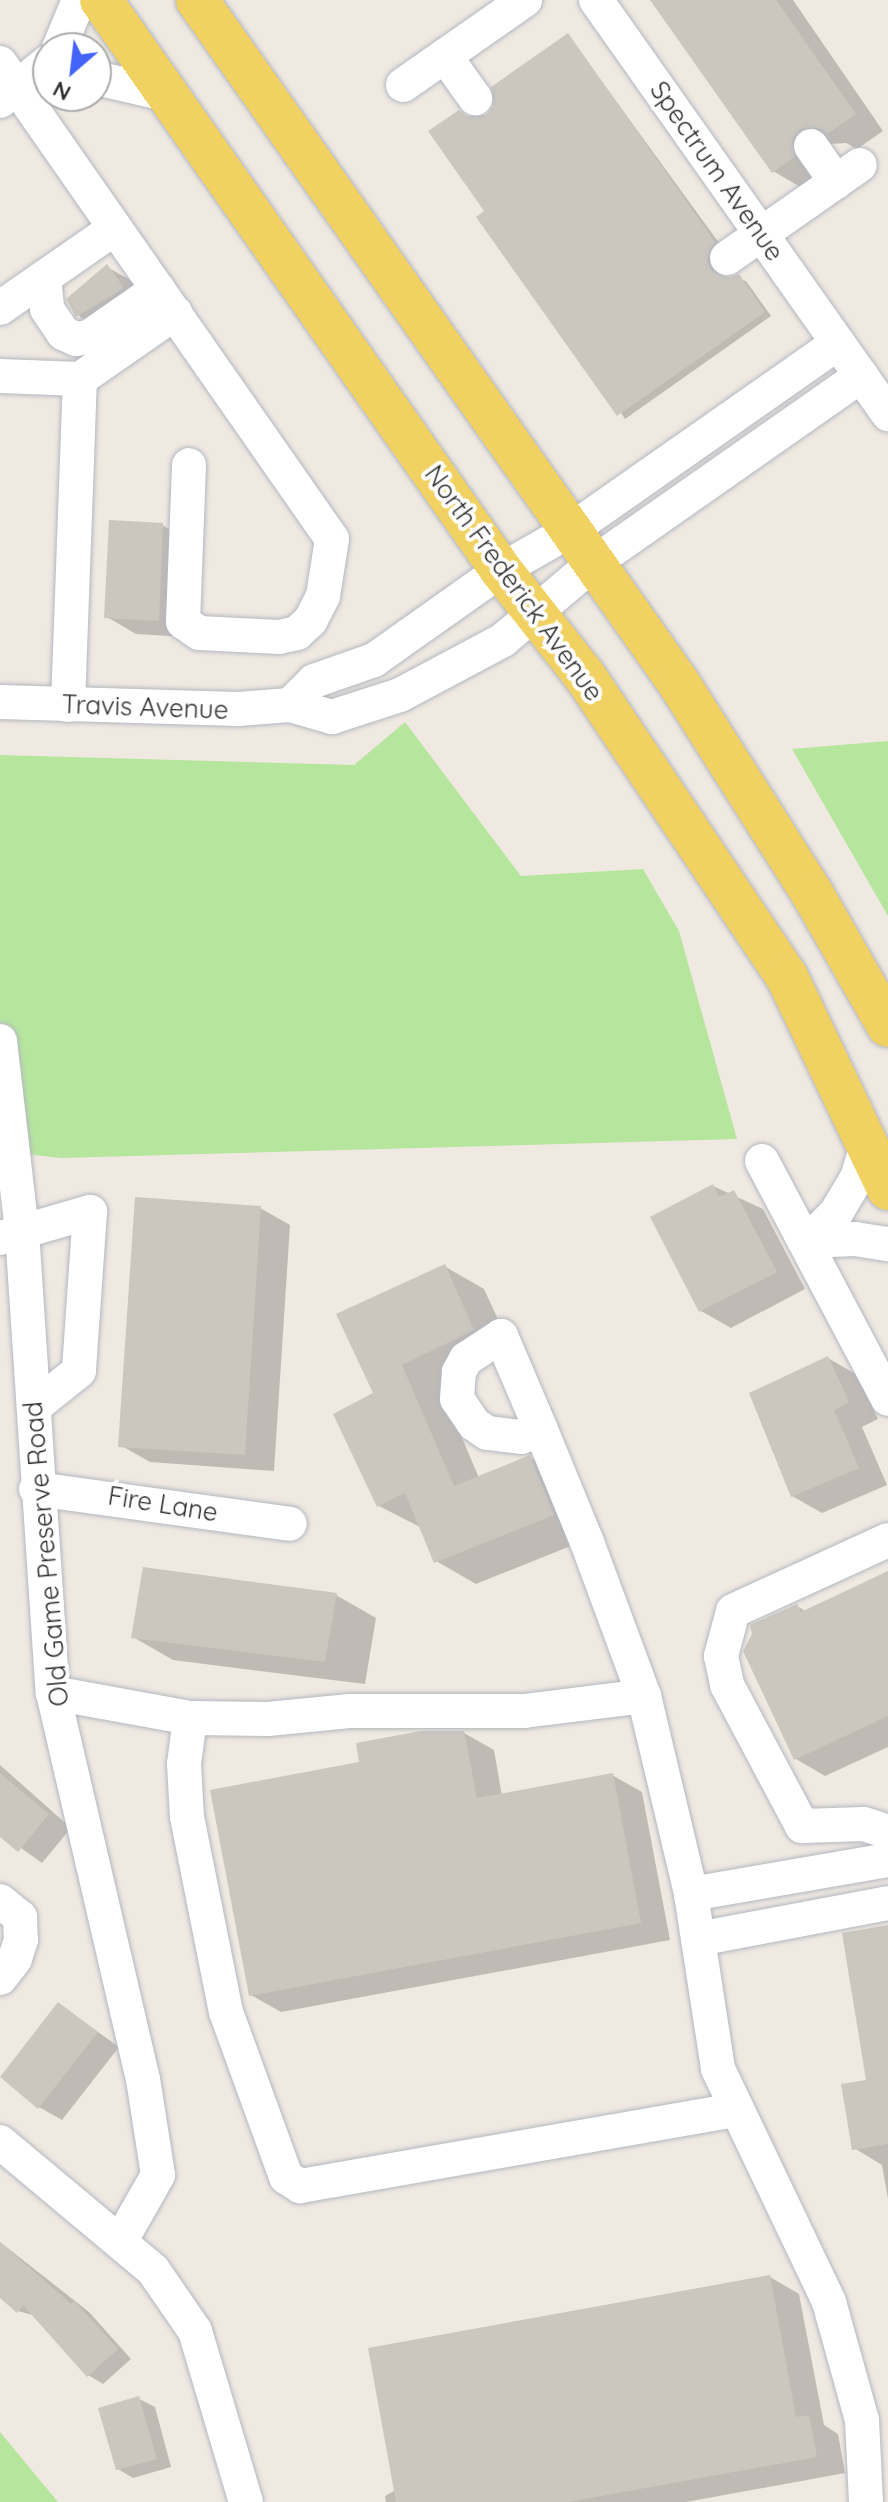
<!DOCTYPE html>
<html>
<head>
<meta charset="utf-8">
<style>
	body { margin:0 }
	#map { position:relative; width:888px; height:2502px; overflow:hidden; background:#efe9e1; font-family:Quicksand,sans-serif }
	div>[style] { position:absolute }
	.green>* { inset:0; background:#b6e59e }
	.shadow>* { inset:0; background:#0003 }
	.building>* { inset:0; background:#cbc7bf }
	.roads { filter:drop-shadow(0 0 2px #b4b7c1) drop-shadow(0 0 2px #b4b7c1) }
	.minor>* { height:34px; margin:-17px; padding:0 17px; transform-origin:17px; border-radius:17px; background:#fff }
	.major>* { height:42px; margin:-21px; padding:0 21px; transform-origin:21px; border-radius:21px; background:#f2d163 }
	span { translate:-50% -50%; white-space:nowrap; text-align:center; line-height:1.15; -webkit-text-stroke:8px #fff; paint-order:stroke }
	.street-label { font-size:26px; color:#2e2e2e }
	.north { position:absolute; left:32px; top:32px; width:80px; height:80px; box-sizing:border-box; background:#fff; border:2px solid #ababab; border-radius:50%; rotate:208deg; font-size:22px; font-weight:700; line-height:32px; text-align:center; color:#2e2e2e }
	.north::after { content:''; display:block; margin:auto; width:28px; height:36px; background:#4264fb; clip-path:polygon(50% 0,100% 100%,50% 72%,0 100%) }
</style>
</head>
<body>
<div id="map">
	<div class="green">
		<i style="clip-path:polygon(405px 722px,521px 876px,643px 869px,679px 931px,737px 1139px,61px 1158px,0 1151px,0 755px,354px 765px)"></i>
		<i style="clip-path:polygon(888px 741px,888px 916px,792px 749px)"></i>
		<i style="clip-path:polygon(0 2432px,58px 2502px,0 2502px)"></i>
	</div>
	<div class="shadow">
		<i style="clip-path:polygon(653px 0,793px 0,883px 131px,857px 149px,846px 143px,829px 144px,822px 173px,802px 188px,773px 171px)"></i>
		<i style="clip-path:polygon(568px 35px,722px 247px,714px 264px,718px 275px,746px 281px,771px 316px,625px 419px,487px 211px,469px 118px,487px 117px)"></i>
		<i style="clip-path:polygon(107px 267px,132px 281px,147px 303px,105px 331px,80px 317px,69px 300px)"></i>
		<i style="clip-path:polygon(162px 525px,192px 542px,188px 637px,136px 634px,107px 617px)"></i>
		<i style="clip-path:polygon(713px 1186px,763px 1209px,805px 1289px,731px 1328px,701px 1311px)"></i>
		<i style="clip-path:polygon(260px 1208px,290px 1225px,274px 1471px,150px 1462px,120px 1445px)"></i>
		<i style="clip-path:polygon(444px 1266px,484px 1289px,513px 1352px,441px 1388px,479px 1478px,530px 1457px,570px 1480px,593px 1537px,476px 1584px,436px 1561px,422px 1528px,379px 1506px,375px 1394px)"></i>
		<i style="clip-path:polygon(828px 1358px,857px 1375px,878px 1419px,862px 1427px,887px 1485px,822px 1513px,792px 1496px)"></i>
		<i style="clip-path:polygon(888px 1574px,888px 1747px,825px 1776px,796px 1759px,797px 1606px,807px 1612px)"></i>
		<i style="clip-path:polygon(336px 1595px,376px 1618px,365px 1684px,173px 1660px,133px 1637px)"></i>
		<i style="clip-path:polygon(464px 1733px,494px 1750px,502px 1796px,612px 1775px,642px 1792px,670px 1940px,281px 2012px,251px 1995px)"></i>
		<i style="clip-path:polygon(0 1765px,71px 1828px,42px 1863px,0 1833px)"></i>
		<i style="clip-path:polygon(888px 1927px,888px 2199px,882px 2165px,854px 2148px,869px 2082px)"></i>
		<i style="clip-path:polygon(59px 2004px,119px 2047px,62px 2120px,39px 2107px)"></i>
		<i style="clip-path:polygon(0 2242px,89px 2312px,131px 2359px,103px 2384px,88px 2375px,36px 2316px,18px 2311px,0 2295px)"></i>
		<i style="clip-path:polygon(770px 2277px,799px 2294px,824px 2425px,838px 2434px,845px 2473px,686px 2502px,386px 2502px,385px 2496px)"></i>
		<i style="clip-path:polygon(139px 2399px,155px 2407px,171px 2467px,133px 2478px,118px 2469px)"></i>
	</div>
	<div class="building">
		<i style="clip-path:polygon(650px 0,776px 0,856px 114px,827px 134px,819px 128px,800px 129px,793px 138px,794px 157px,772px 173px)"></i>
		<i style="clip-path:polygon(568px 33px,715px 242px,707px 259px,711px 270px,728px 278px,739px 274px,765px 312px,617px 416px,476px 217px,484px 211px,428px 131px,459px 110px,467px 116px,486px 115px,493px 106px,491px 87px)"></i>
		<i style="clip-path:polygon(107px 264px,124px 288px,76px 317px,66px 299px)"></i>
		<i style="clip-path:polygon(109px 520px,163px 523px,159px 621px,104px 618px)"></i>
		<i style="clip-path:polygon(713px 1184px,719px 1197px,734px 1190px,777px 1272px,699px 1312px,650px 1217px)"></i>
		<i style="clip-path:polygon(135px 1197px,261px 1206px,245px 1455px,118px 1447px)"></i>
		<i style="clip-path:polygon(445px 1264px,474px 1330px,402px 1365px,454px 1486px,530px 1455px,554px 1515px,434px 1563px,405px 1493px,377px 1507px,333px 1414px,373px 1393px,336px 1314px)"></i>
		<i style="clip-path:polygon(828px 1356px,849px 1402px,834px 1410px,859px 1468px,791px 1497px,749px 1393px)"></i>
		<i style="clip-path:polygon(143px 1567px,337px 1593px,325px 1662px,131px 1638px)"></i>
		<i style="clip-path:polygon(888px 1571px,888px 1716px,794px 1760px,743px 1651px,752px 1634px,750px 1625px,797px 1604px,801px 1612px)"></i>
		<i style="clip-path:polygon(421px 1731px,464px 1731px,477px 1798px,613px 1773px,641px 1923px,249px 1996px,210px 1790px,359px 1762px,356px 1743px)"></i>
		<i style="clip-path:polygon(0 1773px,49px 1814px,18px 1852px,0 1837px)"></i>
		<i style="clip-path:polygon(888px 1925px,888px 2144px,852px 2150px,841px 2084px,866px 2080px,842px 1933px)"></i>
		<i style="clip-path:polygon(58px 2002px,98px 2032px,38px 2109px,0 2077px)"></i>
		<i style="clip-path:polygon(0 2242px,71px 2304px,74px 2301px,118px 2349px,87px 2377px,23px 2305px,17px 2313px,0 2298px)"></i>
		<i style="clip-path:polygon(770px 2275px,796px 2417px,809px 2415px,817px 2457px,568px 2502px,396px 2502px,368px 2348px)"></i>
		<i style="clip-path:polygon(139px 2396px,157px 2459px,116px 2470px,98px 2408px)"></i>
	</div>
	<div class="roads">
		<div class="minor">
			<i style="left:596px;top:0;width:507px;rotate:54.8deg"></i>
			<i style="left:59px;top:48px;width:52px;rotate:-67.4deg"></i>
			<i style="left:445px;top:56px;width:52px;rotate:54.5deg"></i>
			<i style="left:0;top:63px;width:580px;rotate:55.11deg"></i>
			<i style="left:332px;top:539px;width:58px;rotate:99deg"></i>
			<i style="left:323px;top:596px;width:27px;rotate:117deg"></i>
			<i style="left:311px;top:620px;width:19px;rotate:137deg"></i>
			<i style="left:297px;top:633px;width:18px;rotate:167deg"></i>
			<i style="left:279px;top:637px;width:80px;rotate:-177.1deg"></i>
			<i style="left:199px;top:633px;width:19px;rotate:-145deg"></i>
			<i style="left:183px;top:622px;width:157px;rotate:-87.8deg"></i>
			<i style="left:96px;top:78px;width:72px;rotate:12.9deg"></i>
			<i style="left:403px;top:85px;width:149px;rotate:-34.9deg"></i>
			<i style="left:0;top:101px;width:62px;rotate:-39.1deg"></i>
			<i style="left:811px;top:146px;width:44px;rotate:55.2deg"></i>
			<i style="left:727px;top:258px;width:162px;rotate:-35deg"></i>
			<i style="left:44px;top:278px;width:31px;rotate:84deg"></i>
			<i style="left:47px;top:309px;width:29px;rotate:56deg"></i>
			<i style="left:63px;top:333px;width:14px;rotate:25deg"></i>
			<i style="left:76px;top:339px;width:13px;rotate:-9deg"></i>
			<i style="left:89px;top:337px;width:84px;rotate:-34.8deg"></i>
			<i style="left:0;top:308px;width:140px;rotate:-34.8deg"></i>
			<i style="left:0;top:376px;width:80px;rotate:2.1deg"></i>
			<i style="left:80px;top:379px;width:116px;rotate:-34.8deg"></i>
			<i style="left:0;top:702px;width:238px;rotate:1.7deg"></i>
			<i style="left:238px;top:709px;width:52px;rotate:-4.4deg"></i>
			<i style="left:290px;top:705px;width:44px;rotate:15.9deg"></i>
			<i style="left:332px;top:717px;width:71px;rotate:-17.9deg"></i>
			<i style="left:400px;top:695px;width:117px;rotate:-28.1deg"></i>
			<i style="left:503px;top:640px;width:121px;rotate:-40.3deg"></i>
			<i style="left:595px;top:562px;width:325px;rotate:-35deg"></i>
			<i style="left:68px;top:705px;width:326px;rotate:-87.9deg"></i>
			<i style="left:290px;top:705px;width:34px;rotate:-45deg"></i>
			<i style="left:314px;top:681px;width:64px;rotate:-19.3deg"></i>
			<i style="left:374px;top:660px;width:156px;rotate:-35.3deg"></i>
			<i style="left:501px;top:570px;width:81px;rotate:-29.7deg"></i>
			<i style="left:571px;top:530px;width:326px;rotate:-35deg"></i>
			<i style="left:0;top:1041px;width:192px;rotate:83.4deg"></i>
			<i style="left:22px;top:1232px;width:462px;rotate:86.2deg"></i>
			<i style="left:53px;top:1693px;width:396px;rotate:76.9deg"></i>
			<i style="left:143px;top:2079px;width:97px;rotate:81.1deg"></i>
			<i style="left:158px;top:2175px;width:75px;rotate:119.6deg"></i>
			<i style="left:762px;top:1161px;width:269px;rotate:62.1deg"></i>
			<i style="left:0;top:1238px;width:94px;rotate:-16.1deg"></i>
			<i style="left:90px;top:1212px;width:159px;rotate:94deg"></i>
			<i style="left:79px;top:1371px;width:58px;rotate:141.3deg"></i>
			<i style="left:808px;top:1241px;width:40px;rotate:-45deg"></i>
			<i style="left:836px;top:1213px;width:41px;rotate:-59deg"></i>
			<i style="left:857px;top:1178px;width:34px;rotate:-73deg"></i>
			<i style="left:808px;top:1241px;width:47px;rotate:-2.4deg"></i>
			<i style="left:855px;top:1239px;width:33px;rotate:9deg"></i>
			<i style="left:541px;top:1430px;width:21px;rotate:161deg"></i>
			<i style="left:521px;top:1437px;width:34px;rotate:-173deg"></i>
			<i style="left:487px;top:1433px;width:16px;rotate:-145deg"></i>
			<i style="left:474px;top:1424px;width:30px;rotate:-124deg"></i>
			<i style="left:457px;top:1399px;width:27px;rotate:-86deg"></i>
			<i style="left:459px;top:1372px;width:15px;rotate:-62deg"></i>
			<i style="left:466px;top:1359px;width:42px;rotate:-33.3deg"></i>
			<i style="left:501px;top:1336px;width:102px;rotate:66.9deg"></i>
			<i style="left:541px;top:1430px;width:121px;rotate:67.7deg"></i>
			<i style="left:587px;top:1542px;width:164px;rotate:69.7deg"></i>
			<i style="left:644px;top:1696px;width:204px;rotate:76.6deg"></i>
			<i style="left:691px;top:1894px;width:177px;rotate:81.2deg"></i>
			<i style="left:718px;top:2069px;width:258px;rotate:64.5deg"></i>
			<i style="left:829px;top:2302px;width:123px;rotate:74.4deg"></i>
			<i style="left:862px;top:2420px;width:82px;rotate:87.2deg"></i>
			<i style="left:36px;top:1489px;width:256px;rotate:7.8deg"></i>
			<i style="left:888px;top:1540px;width:170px;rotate:155.4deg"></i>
			<i style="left:733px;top:1611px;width:47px;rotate:104.9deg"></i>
			<i style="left:721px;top:1656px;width:30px;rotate:78deg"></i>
			<i style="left:727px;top:1685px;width:160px;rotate:62deg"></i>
			<i style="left:802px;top:1826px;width:62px;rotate:-1.8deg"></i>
			<i style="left:864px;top:1824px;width:25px;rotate:18deg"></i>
			<i style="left:53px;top:1693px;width:139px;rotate:10.3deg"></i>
			<i style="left:190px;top:1718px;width:78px;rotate:0.7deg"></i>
			<i style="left:268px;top:1719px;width:82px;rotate:-5.6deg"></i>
			<i style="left:350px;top:1711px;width:174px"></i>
			<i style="left:524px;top:1711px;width:121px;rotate:-7.1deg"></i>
			<i style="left:190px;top:1718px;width:46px;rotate:97.4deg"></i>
			<i style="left:184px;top:1764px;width:53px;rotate:86.8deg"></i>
			<i style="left:187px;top:1817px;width:199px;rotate:78.7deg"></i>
			<i style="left:226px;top:2012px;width:176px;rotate:70deg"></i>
			<i style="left:286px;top:2177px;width:17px;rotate:33deg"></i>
			<i style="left:300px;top:2186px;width:442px;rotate:-9.9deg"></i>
			<i style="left:691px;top:1894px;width:200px;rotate:-9.8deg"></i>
			<i style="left:0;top:1901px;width:26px;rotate:39deg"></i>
			<i style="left:20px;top:1917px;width:23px;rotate:88deg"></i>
			<i style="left:21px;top:1940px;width:20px;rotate:108deg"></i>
			<i style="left:15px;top:1959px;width:24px;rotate:128deg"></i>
			<i style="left:698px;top:1939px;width:193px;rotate:-10.7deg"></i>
			<i style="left:0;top:2142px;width:199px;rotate:39.9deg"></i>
			<i style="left:153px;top:2270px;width:74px;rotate:55.5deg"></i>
			<i style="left:195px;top:2331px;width:178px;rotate:73.4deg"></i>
		</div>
		<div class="major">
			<i style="left:101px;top:0;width:696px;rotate:54.94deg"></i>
			<i style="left:501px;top:570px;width:134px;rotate:51.7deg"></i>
			<i style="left:584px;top:675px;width:364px;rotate:56.1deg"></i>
			<i style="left:787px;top:977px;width:235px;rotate:64.5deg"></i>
			<i style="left:197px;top:0;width:835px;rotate:54.81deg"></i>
			<i style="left:678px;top:682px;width:250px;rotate:57.6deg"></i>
			<i style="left:812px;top:893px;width:153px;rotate:60.3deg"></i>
		</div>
	</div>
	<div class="street-label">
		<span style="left:717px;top:171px;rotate:55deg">Spectrum Avenue</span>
		<span style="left:514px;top:583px;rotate:54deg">North Frederick Avenue</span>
		<span style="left:145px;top:707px;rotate:2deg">Travis Avenue</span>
		<span style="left:163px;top:1504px;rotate:9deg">Fire Lane</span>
		<span style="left:46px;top:1554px;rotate:-95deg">Old Game Preserve Road</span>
	</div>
	<div class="north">N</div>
</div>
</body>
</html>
